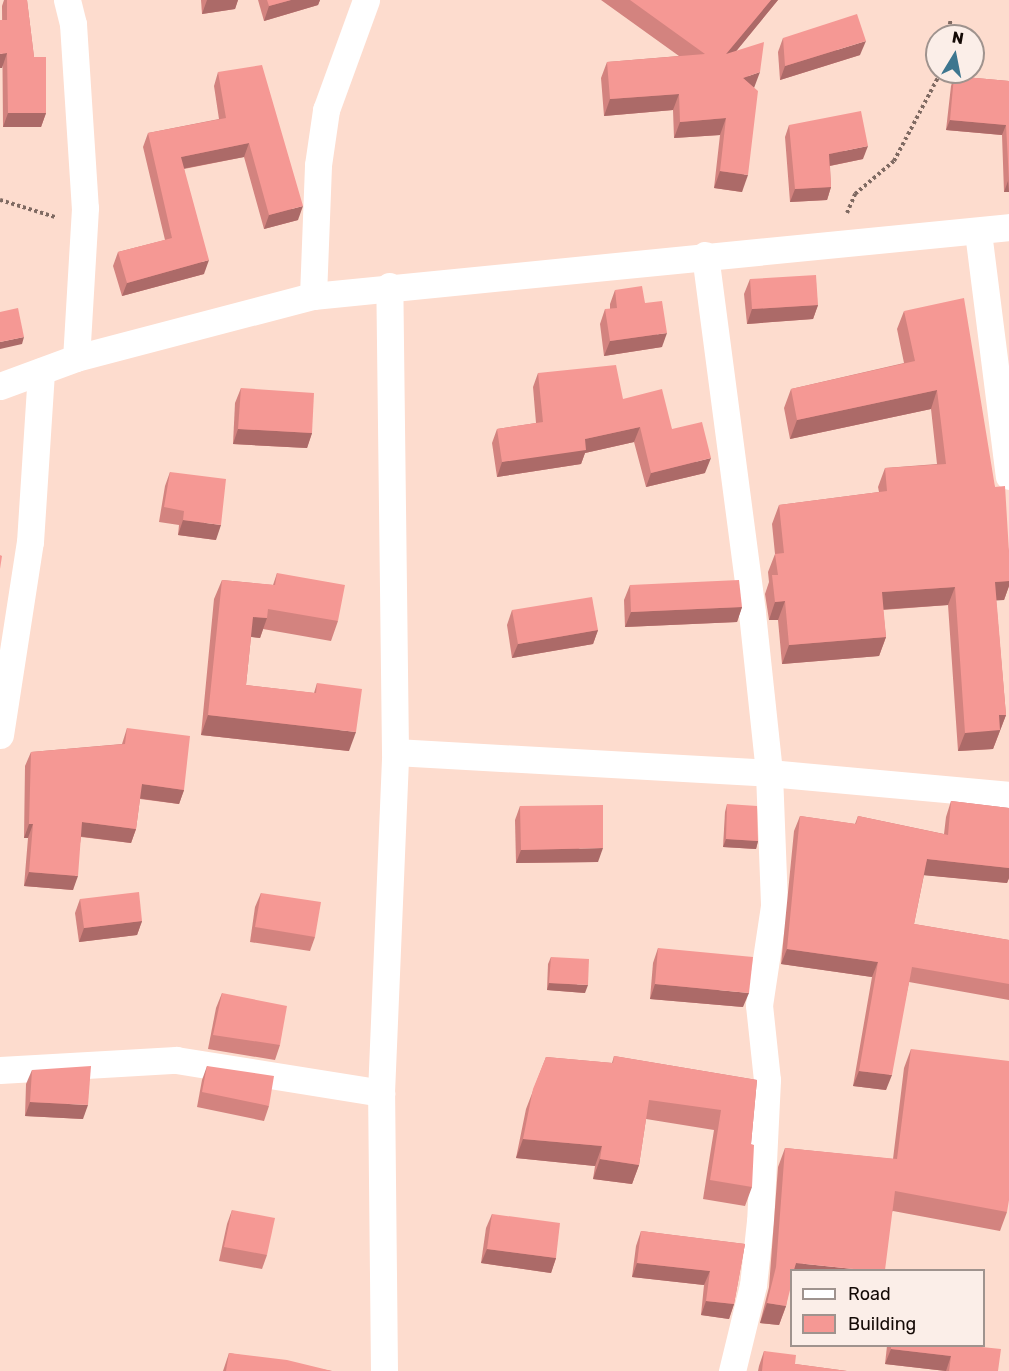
<!DOCTYPE html>
<html>
<head>
<meta charset="utf-8">
<style>
	body { margin:0 }
	#map { position:relative; width:1009px; height:1371px; overflow:hidden; background:#fddcce; font-family:Rubik,sans-serif }
	div>[style] { position:absolute }
	.path>* { height:4px; margin-top:-2px; transform-origin:0; background:repeating-linear-gradient(90deg,#7f6a62 0 3px,transparent 0 6px) }
	.minor>* { height:27px; margin:-13.5px; padding:0 13.5px; transform-origin:13.5px; border-radius:13.5px; background:#fff }
	.wall>* { inset:0; background:#d3837f }
	.shaded-wall>* { inset:0; background:#ac6a68 }
	.building>* { inset:0; background:#f59894 }
	span { translate:-50% -50%; white-space:nowrap; text-align:center; line-height:1.15; -webkit-text-stroke:5px #fbeee8; paint-order:stroke }
	.legend { position:absolute; left:790px; top:1269px; width:195px; height:78px; box-sizing:border-box; background:#fbeee8; border:2px solid #9f938e; margin:0; padding:8px 10px; list-style:none; font-size:18px; color:#140a06 }
	.legend li { display:flex; align-items:center; gap:12px; height:30px }
	.legend b { width:30px; border:2px solid #9f938e }
	.north { position:absolute; left:925px; top:24px; width:60px; height:60px; box-sizing:border-box; background:#fbeee8; border:2px solid #9f938e; border-radius:50%; rotate:10deg; font-size:16px; font-weight:700; line-height:24px; text-align:center; color:#140a06 }
	.north::after { content:''; display:block; margin:auto; width:21px; height:27px; background:#3d768f; clip-path:polygon(50% 0,100% 100%,50% 72%,0 100%) }
</style>
</head>
<body>
<div id="map">
	<div class="path">
		<i style="left:948px;top:36px;width:18px;rotate:-81deg"></i>
		<i style="left:0;top:200px;width:58px;rotate:17.2deg"></i>
		<i style="left:847px;top:213px;width:21px;rotate:-67deg"></i>
		<i style="left:855px;top:194px;width:51px;rotate:-40.2deg"></i>
		<i style="left:894px;top:161px;width:101px;rotate:-62.2deg"></i>
	</div>
	<div class="minor">
		<i style="left:67px;top:0;width:25px;rotate:76deg"></i>
		<i style="left:73px;top:24px;width:184px;rotate:86.3deg"></i>
		<i style="left:85px;top:208px;width:150px;rotate:93.4deg"></i>
		<i style="left:978px;top:232px;width:246px;rotate:82.8deg"></i>
		<i style="left:705px;top:255px;width:361px;rotate:82.5deg"></i>
		<i style="left:752px;top:613px;width:161px;rotate:83.9deg"></i>
		<i style="left:769px;top:773px;width:133px;rotate:87.8deg"></i>
		<i style="left:774px;top:906px;width:100px;rotate:98.6deg"></i>
		<i style="left:759px;top:1005px;width:75px;rotate:83.9deg"></i>
		<i style="left:767px;top:1080px;width:141px;rotate:92.8deg"></i>
		<i style="left:760px;top:1221px;width:64px;rotate:96.2deg"></i>
		<i style="left:753px;top:1285px;width:89px;rotate:103.7deg"></i>
		<i style="left:313px;top:296px;width:131px;rotate:-87.8deg"></i>
		<i style="left:318px;top:165px;width:56px;rotate:-81.7deg"></i>
		<i style="left:326px;top:110px;width:117px;rotate:-70deg"></i>
		<i style="left:0;top:386px;width:81px;rotate:-20.2deg"></i>
		<i style="left:76px;top:358px;width:245px;rotate:-14.7deg"></i>
		<i style="left:313px;top:296px;width:699px;rotate:-5.66deg"></i>
		<i style="left:0;top:735px;width:195px;rotate:-81.2deg"></i>
		<i style="left:30px;top:542px;width:171px;rotate:-86.3deg"></i>
		<i style="left:395px;top:752px;width:375px;rotate:3.2deg"></i>
		<i style="left:769px;top:773px;width:241px;rotate:5.2deg"></i>
		<i style="left:0;top:1070px;width:176px;rotate:-3.3deg"></i>
		<i style="left:176px;top:1060px;width:208px;rotate:9.1deg"></i>
		<i style="left:384px;top:1371px;width:278px;rotate:-90.6deg"></i>
		<i style="left:381px;top:1093px;width:341px;rotate:-87.6deg"></i>
		<i style="left:395px;top:752px;width:466px;rotate:-90.7deg"></i>
	</div>
	<div class="wall">
		<i style="clip-path:polygon(4px 0,27px 0,34px 57px,46px 113px,41px 127px,3px 127px,2px 6px)"></i>
		<i style="clip-path:polygon(201px 0,238px 0,235px 9px,202px 14px)"></i>
		<i style="clip-path:polygon(258px 0,320px 0,318px 5px,264px 21px)"></i>
		<i style="clip-path:polygon(601px 0,778px 0,736px 51px,754px 88px,742px 192px,714px 188px,720px 135px,674px 138px,673px 110px,604px 116px,601px 78px,607px 62px,679px 56px)"></i>
		<i style="clip-path:polygon(783px 38px,860px 55px,780px 80px,778px 52px)"></i>
		<i style="clip-path:polygon(218px 72px,298px 220px,264px 229px,244px 157px,184px 169px,204px 274px,122px 296px,113px 266px,118px 252px,165px 240px,143px 147px,148px 133px,219px 119px,214px 86px)"></i>
		<i style="clip-path:polygon(954px 76px,1009px 81px,1009px 192px,1004px 192px,1002px 135px,946px 130px,951px 86px)"></i>
		<i style="clip-path:polygon(789px 125px,863px 159px,830px 166px,831px 187px,827px 200px,790px 202px,785px 137px)"></i>
		<i style="clip-path:polygon(750px 279px,818px 305px,813px 319px,747px 324px,744px 294px)"></i>
		<i style="clip-path:polygon(615px 290px,645px 303px,662px 347px,604px 356px,600px 324px,605px 309px,610px 309px,610px 304px)"></i>
		<i style="clip-path:polygon(904px 311px,995px 487px,1009px 552px,1009px 586px,1004px 600px,996px 600px,1006px 715px,993px 749px,958px 751px,948px 605px,883px 610px,886px 637px,879px 656px,782px 664px,778px 620px,769px 620px,765px 594px,769px 582px,768px 572px,775px 554px,772px 524px,779px 505px,879px 492px,878px 487px,885px 468px,937px 464px,931px 409px,790px 439px,784px 408px,791px 389px,904px 363px,897px 329px)"></i>
		<i style="clip-path:polygon(538px 373px,623px 399px,672px 429px,705px 473px,646px 487px,634px 442px,585px 453px,581px 464px,497px 477px,492px 443px,497px 429px,536px 423px,533px 387px)"></i>
		<i style="clip-path:polygon(241px 388px,312px 433px,307px 448px,233px 444px,235px 403px)"></i>
		<i style="clip-path:polygon(170px 472px,216px 540px,178px 535px,179px 525px,159px 522px,165px 486px)"></i>
		<i style="clip-path:polygon(277px 573px,338px 621px,331px 641px,263px 629px,260px 638px,251px 637px,246px 685px,314px 693px,317px 683px,349px 751px,201px 735px,214px 599px,222px 580px,273px 585px)"></i>
		<i style="clip-path:polygon(630px 585px,742px 607px,737px 622px,625px 627px,624px 600px)"></i>
		<i style="clip-path:polygon(512px 610px,598px 630px,593px 644px,512px 658px,507px 625px)"></i>
		<i style="clip-path:polygon(127px 728px,184px 790px,179px 804px,140px 799px,136px 829px,131px 843px,81px 837px,73px 890px,24px 886px,28px 838px,24px 838px,25px 766px,31px 752px,122px 744px)"></i>
		<i style="clip-path:polygon(951px 801px,1009px 808px,1009px 878px,1007px 883px,924px 875px,914px 924px,1009px 940px,1009px 1000px,909px 982px,886px 1090px,853px 1086px,872px 977px,781px 964px,794px 831px,800px 816px,855px 824px,858px 816px,944px 834px,946px 817px)"></i>
		<i style="clip-path:polygon(727px 804px,758px 841px,756px 849px,723px 847px,725px 812px)"></i>
		<i style="clip-path:polygon(520px 806px,598px 862px,516px 863px,515px 820px)"></i>
		<i style="clip-path:polygon(261px 893px,315px 937px,310px 951px,250px 942px,255px 907px)"></i>
		<i style="clip-path:polygon(80px 899px,142px 921px,137px 935px,79px 942px,75px 913px)"></i>
		<i style="clip-path:polygon(658px 948px,743px 1007px,650px 999px,653px 963px)"></i>
		<i style="clip-path:polygon(551px 957px,585px 993px,547px 990px,548px 964px)"></i>
		<i style="clip-path:polygon(222px 993px,280px 1045px,275px 1060px,208px 1049px,216px 1008px)"></i>
		<i style="clip-path:polygon(911px 1049px,1007px 1212px,1000px 1231px,893px 1211px,792px 1270px,786px 1306px,779px 1325px,760px 1323px,769px 1287px,778px 1167px,785px 1148px,893px 1159px,904px 1068px)"></i>
		<i style="clip-path:polygon(614px 1056px,757px 1080px,751px 1144px,752px 1187px,745px 1206px,703px 1199px,714px 1130px,646px 1119px,639px 1165px,632px 1184px,593px 1179px,595px 1166px,516px 1158px,526px 1109px,546px 1057px,612px 1063px)"></i>
		<i style="clip-path:polygon(207px 1066px,269px 1106px,264px 1121px,197px 1107px,202px 1080px)"></i>
		<i style="clip-path:polygon(32px 1070px,83px 1119px,25px 1116px,26px 1084px)"></i>
		<i style="clip-path:polygon(232px 1210px,267px 1255px,262px 1269px,219px 1261px,227px 1224px)"></i>
		<i style="clip-path:polygon(492px 1214px,556px 1258px,551px 1273px,481px 1263px,486px 1228px)"></i>
		<i style="clip-path:polygon(641px 1231px,745px 1244px,734px 1304px,729px 1319px,701px 1315px,704px 1285px,632px 1277px,636px 1246px)"></i>
		<i style="clip-path:polygon(887px 1346px,972px 1346px,998px 1371px,946px 1371px,885px 1364px)"></i>
		<i style="clip-path:polygon(764px 1351px,795px 1364px,847px 1371px,758px 1371px,759px 1366px)"></i>
		<i style="clip-path:polygon(229px 1353px,332px 1371px,223px 1371px)"></i>
	</div>
	<div class="shaded-wall">
		<i style="clip-path:polygon(207px 0,238px 0,235px 9px,202px 14px)"></i>
		<i style="clip-path:polygon(291px 0,320px 0,318px 5px,264px 21px,269px 6px)"></i>
		<i style="clip-path:polygon(771px 0,778px 0,720px 71px,726px 54px)"></i>
		<i style="clip-path:polygon(866px 41px,860px 55px,780px 80px,785px 66px)"></i>
		<i style="clip-path:polygon(7px 53px,2px 68px,0 68px,0 54px)"></i>
		<i style="clip-path:polygon(760px 72px,754px 88px,743px 78px)"></i>
		<i style="clip-path:polygon(679px 94px,673px 110px,604px 116px,610px 99px)"></i>
		<i style="clip-path:polygon(8px 113px,46px 113px,41px 127px,3px 127px)"></i>
		<i style="clip-path:polygon(726px 118px,720px 135px,674px 138px,680px 122px)"></i>
		<i style="clip-path:polygon(950px 120px,1006px 125px,1002px 135px,946px 130px)"></i>
		<i style="clip-path:polygon(249px 143px,244px 157px,176px 170px,181px 157px)"></i>
		<i style="clip-path:polygon(868px 146px,863px 159px,824px 167px,829px 154px)"></i>
		<i style="clip-path:polygon(720px 171px,748px 175px,742px 192px,714px 188px)"></i>
		<i style="clip-path:polygon(1008px 181px,1009px 192px,1004px 192px)"></i>
		<i style="clip-path:polygon(831px 187px,827px 200px,790px 202px,795px 189px)"></i>
		<i style="clip-path:polygon(303px 206px,298px 220px,264px 229px,269px 215px)"></i>
		<i style="clip-path:polygon(209px 260px,204px 274px,122px 296px,127px 283px)"></i>
		<i style="clip-path:polygon(818px 305px,813px 319px,747px 324px,752px 309px)"></i>
		<i style="clip-path:polygon(667px 333px,662px 347px,604px 356px,610px 341px)"></i>
		<i style="clip-path:polygon(24px 337px,22px 344px,0 349px,0 342px)"></i>
		<i style="clip-path:polygon(937px 390px,931px 409px,790px 439px,797px 420px)"></i>
		<i style="clip-path:polygon(640px 427px,634px 442px,585px 453px,581px 464px,497px 477px,502px 462px,585px 439px)"></i>
		<i style="clip-path:polygon(238px 429px,312px 433px,307px 448px,233px 444px)"></i>
		<i style="clip-path:polygon(711px 458px,705px 473px,646px 487px,651px 473px)"></i>
		<i style="clip-path:polygon(183px 520px,221px 525px,216px 540px,178px 535px)"></i>
		<i style="clip-path:polygon(1009px 581px,1009px 586px,1004px 600px,988px 601px,995px 582px)"></i>
		<i style="clip-path:polygon(955px 587px,948px 605px,875px 610px,882px 592px)"></i>
		<i style="clip-path:polygon(785px 601px,778px 620px,769px 620px,775px 602px)"></i>
		<i style="clip-path:polygon(742px 607px,737px 622px,625px 627px,631px 612px)"></i>
		<i style="clip-path:polygon(253px 617px,267px 618px,260px 638px,246px 636px)"></i>
		<i style="clip-path:polygon(598px 630px,593px 644px,512px 658px,518px 644px)"></i>
		<i style="clip-path:polygon(886px 637px,879px 656px,782px 664px,789px 645px)"></i>
		<i style="clip-path:polygon(208px 715px,356px 732px,349px 751px,201px 735px)"></i>
		<i style="clip-path:polygon(999px 715px,1006px 715px,993px 749px,958px 751px,965px 733px)"></i>
		<i style="clip-path:polygon(142px 784px,184px 790px,179px 804px,137px 798px)"></i>
		<i style="clip-path:polygon(82px 822px,136px 829px,131px 843px,77px 836px)"></i>
		<i style="clip-path:polygon(29px 824px,33px 824px,28px 838px,24px 838px)"></i>
		<i style="clip-path:polygon(726px 839px,758px 841px,756px 849px,723px 847px)"></i>
		<i style="clip-path:polygon(603px 848px,598px 862px,516px 863px,521px 850px)"></i>
		<i style="clip-path:polygon(927px 859px,1009px 868px,1009px 878px,1007px 883px,922px 875px)"></i>
		<i style="clip-path:polygon(29px 872px,78px 876px,73px 890px,24px 886px)"></i>
		<i style="clip-path:polygon(142px 921px,137px 935px,79px 942px,84px 928px)"></i>
		<i style="clip-path:polygon(787px 949px,878px 962px,872px 977px,781px 964px)"></i>
		<i style="clip-path:polygon(549px 983px,588px 985px,585px 993px,547px 990px)"></i>
		<i style="clip-path:polygon(655px 984px,749px 993px,743px 1007px,650px 999px)"></i>
		<i style="clip-path:polygon(859px 1071px,892px 1075px,886px 1090px,853px 1086px)"></i>
		<i style="clip-path:polygon(30px 1102px,88px 1105px,83px 1119px,25px 1116px)"></i>
		<i style="clip-path:polygon(523px 1139px,602px 1146px,595px 1166px,516px 1158px)"></i>
		<i style="clip-path:polygon(600px 1159px,639px 1165px,632px 1184px,593px 1179px)"></i>
		<i style="clip-path:polygon(487px 1249px,556px 1258px,551px 1273px,481px 1263px)"></i>
		<i style="clip-path:polygon(637px 1263px,710px 1271px,704px 1285px,632px 1277px)"></i>
		<i style="clip-path:polygon(796px 1263px,863px 1270px,793px 1270px)"></i>
		<i style="clip-path:polygon(706px 1301px,734px 1304px,729px 1319px,701px 1315px)"></i>
		<i style="clip-path:polygon(767px 1303px,786px 1306px,779px 1325px,760px 1323px)"></i>
		<i style="clip-path:polygon(891px 1349px,951px 1356px,946px 1371px,885px 1364px)"></i>
	</div>
	<div class="building">
		<i style="clip-path:polygon(7px 0,27px 0,34px 57px,46px 57px,46px 113px,8px 113px,7px 53px,0 54px,0 20px,7px 20px)"></i>
		<i style="clip-path:polygon(267px 0,291px 0,269px 6px)"></i>
		<i style="clip-path:polygon(630px 0,771px 0,726px 54px,764px 42px,760px 72px,743px 78px,758px 91px,748px 175px,720px 171px,726px 118px,680px 122px,679px 94px,610px 99px,607px 62px,705px 54px)"></i>
		<i style="clip-path:polygon(857px 14px,866px 41px,785px 66px,783px 38px)"></i>
		<i style="clip-path:polygon(262px 65px,303px 206px,269px 215px,249px 143px,181px 157px,209px 260px,127px 283px,118px 252px,172px 238px,148px 133px,226px 118px,218px 72px)"></i>
		<i style="clip-path:polygon(954px 76px,1009px 81px,1009px 181px,1006px 125px,950px 120px)"></i>
		<i style="clip-path:polygon(861px 111px,868px 146px,829px 154px,831px 187px,795px 189px,789px 125px)"></i>
		<i style="clip-path:polygon(816px 275px,818px 305px,752px 309px,750px 279px)"></i>
		<i style="clip-path:polygon(642px 286px,645px 303px,662px 301px,667px 333px,610px 341px,605px 309px,617px 308px,615px 290px)"></i>
		<i style="clip-path:polygon(964px 298px,995px 487px,1005px 486px,1009px 552px,1009px 581px,995px 582px,1006px 715px,999px 715px,1000px 730px,965px 733px,955px 587px,882px 592px,886px 637px,789px 645px,785px 601px,775px 602px,772px 575px,778px 575px,775px 554px,784px 553px,779px 505px,887px 491px,885px 468px,946px 464px,937px 390px,797px 420px,791px 389px,915px 361px,904px 311px)"></i>
		<i style="clip-path:polygon(18px 308px,24px 337px,0 342px,0 312px)"></i>
		<i style="clip-path:polygon(616px 365px,623px 399px,662px 389px,672px 429px,702px 422px,711px 458px,651px 473px,640px 427px,585px 439px,586px 450px,502px 462px,497px 429px,543px 422px,538px 373px)"></i>
		<i style="clip-path:polygon(241px 388px,314px 393px,312px 433px,238px 429px)"></i>
		<i style="clip-path:polygon(170px 472px,226px 479px,221px 525px,183px 520px,184px 511px,164px 507px)"></i>
		<i style="clip-path:polygon(0 555px,2px 556px,0 569px)"></i>
		<i style="clip-path:polygon(277px 573px,345px 585px,338px 621px,268px 609px,267px 618px,253px 617px,246px 685px,316px 693px,317px 683px,362px 689px,356px 732px,208px 715px,222px 580px,275px 585px)"></i>
		<i style="clip-path:polygon(739px 580px,742px 607px,631px 612px,630px 585px)"></i>
		<i style="clip-path:polygon(592px 597px,598px 630px,518px 644px,512px 610px)"></i>
		<i style="clip-path:polygon(127px 728px,190px 736px,184px 790px,142px 784px,136px 829px,82px 822px,78px 876px,29px 872px,33px 824px,29px 824px,31px 752px,125px 744px)"></i>
		<i style="clip-path:polygon(951px 801px,1009px 808px,1009px 868px,927px 859px,914px 924px,1009px 940px,1009px 984px,912px 967px,892px 1075px,859px 1071px,878px 962px,787px 949px,800px 816px,856px 824px,858px 816px,948px 835px)"></i>
		<i style="clip-path:polygon(727px 804px,757px 806px,758px 841px,726px 839px)"></i>
		<i style="clip-path:polygon(603px 805px,603px 848px,521px 850px,520px 806px)"></i>
		<i style="clip-path:polygon(139px 892px,142px 921px,84px 928px,80px 899px)"></i>
		<i style="clip-path:polygon(261px 893px,321px 902px,315px 937px,255px 927px)"></i>
		<i style="clip-path:polygon(658px 948px,753px 957px,749px 993px,655px 984px)"></i>
		<i style="clip-path:polygon(551px 957px,589px 959px,588px 985px,549px 983px)"></i>
		<i style="clip-path:polygon(222px 993px,287px 1006px,280px 1045px,213px 1035px)"></i>
		<i style="clip-path:polygon(911px 1049px,1009px 1061px,1009px 1200px,1007px 1212px,895px 1191px,885px 1270px,863px 1270px,796px 1263px,794px 1270px,792px 1270px,792px 1282px,786px 1306px,767px 1303px,776px 1267px,785px 1148px,897px 1159px)"></i>
		<i style="clip-path:polygon(614px 1056px,757px 1080px,751px 1144px,754px 1145px,752px 1187px,710px 1180px,721px 1110px,649px 1100px,639px 1165px,600px 1159px,602px 1146px,523px 1139px,533px 1089px,546px 1057px,613px 1063px)"></i>
		<i style="clip-path:polygon(91px 1066px,88px 1105px,30px 1102px,32px 1070px)"></i>
		<i style="clip-path:polygon(207px 1066px,274px 1076px,269px 1106px,202px 1092px)"></i>
		<i style="clip-path:polygon(232px 1210px,275px 1218px,267px 1255px,224px 1247px)"></i>
		<i style="clip-path:polygon(492px 1214px,560px 1223px,556px 1258px,487px 1249px)"></i>
		<i style="clip-path:polygon(641px 1231px,745px 1244px,734px 1304px,706px 1301px,710px 1271px,637px 1263px)"></i>
		<i style="clip-path:polygon(891px 1346px,972px 1346px,1001px 1349px,998px 1371px,949px 1371px,951px 1356px,891px 1349px)"></i>
		<i style="clip-path:polygon(764px 1351px,796px 1355px,795px 1364px,847px 1371px,762px 1371px)"></i>
		<i style="clip-path:polygon(229px 1353px,287px 1360px,332px 1371px,226px 1371px)"></i>
	</div>
	<ul class="legend">
	<li><b style="height:8px;background:#fff"></b>Road</li>
	<li><b style="height:16px;background:#f59894"></b>Building</li>
	</ul>
	<div class="north">N</div>
</div>
</body>
</html>
